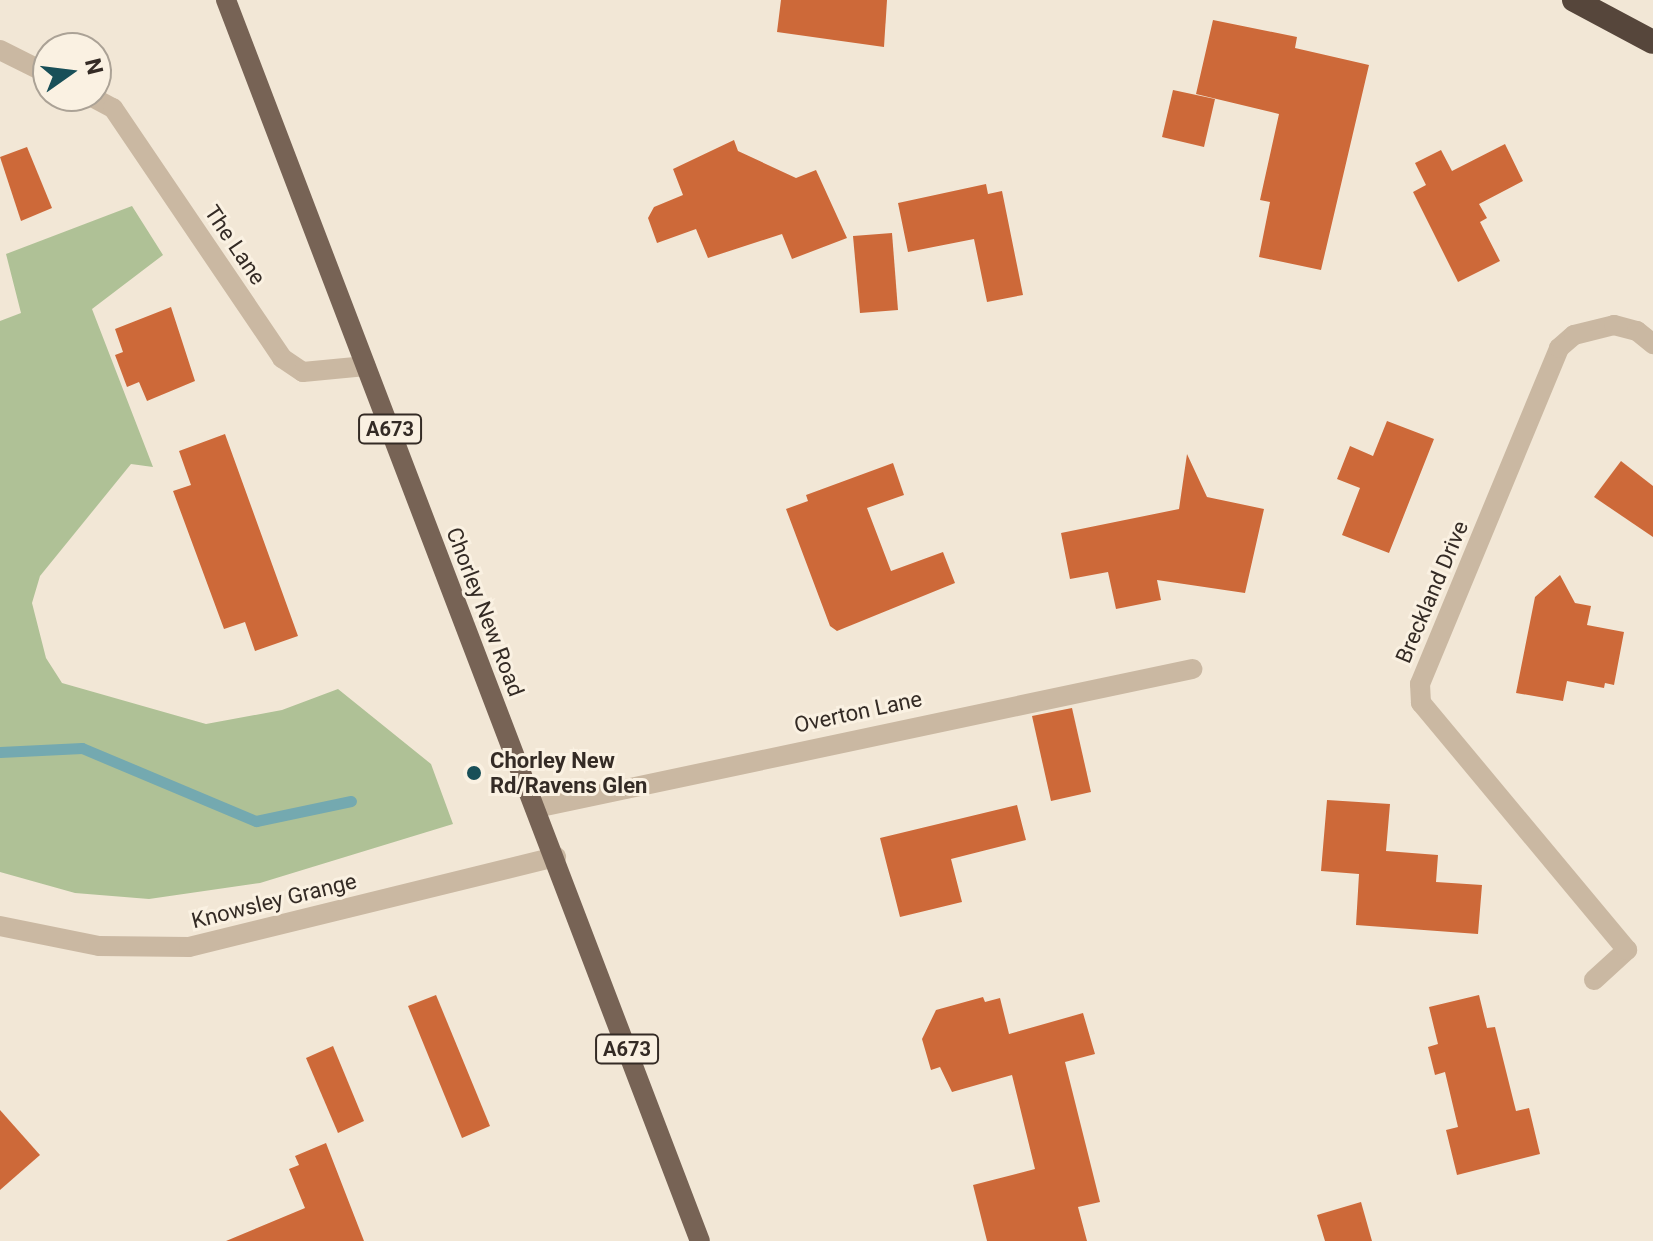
<!DOCTYPE html>
<html>
<head>
<meta charset="utf-8">
<style>
	body { margin:0 }
	#map { position:relative; width:1653px; height:1241px; overflow:hidden; background:#f2e7d6; font-family:Roboto,sans-serif }
	div>[style] { position:absolute }
	.green>* { inset:0; background:#afc196 }
	.stream>* { height:11px; margin:-5.5px; padding:0 5.5px; transform-origin:5.5px; border-radius:5.5px; background:#74a9b0 }
	.building>* { inset:0; background:#cd6939 }
	.street>* { height:20px; margin:-10px; padding:0 10px; transform-origin:10px; border-radius:10px; background:#cab8a2 }
	.primary>* { height:20px; margin:-10px; padding:0 10px; transform-origin:10px; border-radius:10px; background:#776355 }
	.highway>* { height:24px; margin:-12px; padding:0 12px; transform-origin:12px; border-radius:12px; background:#56463b }
	.dots>* { width:22px; height:22px; translate:-50% -50%; box-sizing:border-box; border:4px solid #faf1e2; border-radius:50% }
	span { translate:-50% -50%; white-space:nowrap; text-align:center; line-height:1.15; -webkit-text-stroke:6px #faf1e2; paint-order:stroke }
	.shield-label span { padding:2px 6px; background:#faf1e2; border:2px solid; border-radius:6px; -webkit-text-stroke-width:0 }
	.shield-label { font-size:20px; color:#342b25; font-weight:700 }
	.street-label { font-size:22px; color:#342b25 }
	.poi-label { font-size:22px; color:#342b25; font-weight:700 }
	.left { translate:0 -50%; text-align:left }
	.north { position:absolute; left:32px; top:32px; width:80px; height:80px; box-sizing:border-box; background:#faf1e2; border:2px solid #aba296; border-radius:50%; rotate:76deg; font-size:22px; font-weight:700; line-height:32px; text-align:center; color:#342b25 }
	.north::after { content:''; display:block; margin:auto; width:28px; height:36px; background:#184f58; clip-path:polygon(50% 0,100% 100%,50% 72%,0 100%) }
</style>
</head>
<body>
<div id="map">
	<div class="green">
		<i style="clip-path:polygon(132px 206px,163px 255px,92px 309px,153px 467px,131px 464px,40px 576px,32px 603px,46px 658px,62px 683px,206px 724px,282px 710px,338px 689px,431px 764px,453px 824px,260px 883px,149px 899px,75px 893px,0 872px,0 321px,21px 313px,6px 254px)"></i>
	</div>
	<div class="stream">
		<i style="left:0;top:752px;width:82px;rotate:-2.8deg"></i>
		<i style="left:82px;top:748px;width:189px;rotate:22.8deg"></i>
		<i style="left:256px;top:821px;width:97px;rotate:-11.9deg"></i>
	</div>
	<div class="building">
		<i style="clip-path:polygon(781px 0,887px 0,884px 47px,777px 32px)"></i>
		<i style="clip-path:polygon(1213px 20px,1297px 37px,1295px 48px,1369px 65px,1321px 270px,1259px 257px,1270px 202px,1260px 200px,1279px 114px,1196px 94px)"></i>
		<i style="clip-path:polygon(1173px 90px,1215px 99px,1204px 147px,1162px 137px)"></i>
		<i style="clip-path:polygon(734px 140px,738px 151px,796px 178px,816px 170px,847px 238px,792px 259px,782px 234px,708px 258px,696px 229px,657px 243px,648px 218px,654px 207px,683px 195px,673px 169px)"></i>
		<i style="clip-path:polygon(1505px 144px,1523px 181px,1479px 204px,1487px 218px,1480px 222px,1500px 261px,1458px 282px,1413px 192px,1426px 185px,1415px 163px,1441px 150px,1452px 171px)"></i>
		<i style="clip-path:polygon(27px 147px,52px 208px,21px 221px,0 157px)"></i>
		<i style="clip-path:polygon(986px 184px,988px 194px,1002px 191px,1023px 295px,987px 302px,974px 239px,908px 252px,898px 203px)"></i>
		<i style="clip-path:polygon(892px 233px,898px 310px,860px 313px,853px 236px)"></i>
		<i style="clip-path:polygon(171px 307px,195px 381px,147px 401px,139px 382px,127px 387px,115px 355px,123px 352px,115px 329px)"></i>
		<i style="clip-path:polygon(1387px 421px,1434px 439px,1389px 553px,1342px 535px,1360px 488px,1337px 479px,1350px 446px,1373px 456px)"></i>
		<i style="clip-path:polygon(225px 434px,298px 636px,255px 651px,245px 622px,224px 629px,173px 491px,191px 485px,179px 451px)"></i>
		<i style="clip-path:polygon(1187px 454px,1207px 497px,1264px 509px,1245px 593px,1157px 580px,1161px 600px,1116px 609px,1108px 572px,1070px 579px,1061px 533px,1179px 509px)"></i>
		<i style="clip-path:polygon(1621px 461px,1653px 486px,1653px 537px,1594px 497px)"></i>
		<i style="clip-path:polygon(893px 463px,904px 495px,867px 508px,891px 571px,943px 552px,955px 583px,837px 631px,830px 626px,786px 509px,808px 501px,806px 495px)"></i>
		<i style="clip-path:polygon(1560px 575px,1575px 603px,1591px 606px,1587px 625px,1624px 632px,1614px 685px,1605px 683px,1604px 688px,1567px 681px,1563px 701px,1516px 693px,1535px 597px)"></i>
		<i style="clip-path:polygon(1072px 708px,1091px 792px,1051px 801px,1032px 716px)"></i>
		<i style="clip-path:polygon(1327px 800px,1390px 804px,1386px 851px,1438px 855px,1436px 882px,1482px 885px,1478px 934px,1356px 925px,1359px 874px,1321px 871px)"></i>
		<i style="clip-path:polygon(1017px 805px,1026px 840px,951px 859px,962px 902px,900px 917px,880px 838px)"></i>
		<i style="clip-path:polygon(436px 995px,490px 1126px,462px 1138px,408px 1006px)"></i>
		<i style="clip-path:polygon(1479px 995px,1487px 1028px,1495px 1027px,1516px 1111px,1529px 1108px,1540px 1154px,1457px 1175px,1446px 1130px,1458px 1127px,1445px 1072px,1435px 1075px,1428px 1047px,1438px 1044px,1429px 1007px)"></i>
		<i style="clip-path:polygon(983px 997px,985px 1002px,1000px 998px,1009px 1034px,1083px 1013px,1095px 1054px,1065px 1062px,1100px 1202px,1078px 1207px,1087px 1241px,987px 1241px,973px 1185px,1035px 1169px,1012px 1075px,952px 1092px,940px 1067px,931px 1070px,922px 1039px,936px 1010px)"></i>
		<i style="clip-path:polygon(333px 1046px,364px 1121px,338px 1133px,306px 1058px)"></i>
		<i style="clip-path:polygon(0 1110px,40px 1155px,0 1190px)"></i>
		<i style="clip-path:polygon(326px 1143px,364px 1241px,226px 1241px,305px 1208px,289px 1169px,299px 1165px,295px 1156px)"></i>
		<i style="clip-path:polygon(1361px 1202px,1372px 1241px,1325px 1241px,1317px 1215px)"></i>
	</div>
	<div class="street">
		<i style="left:0;top:50px;width:54px;rotate:26.6deg"></i>
		<i style="left:90px;top:96px;width:26px;rotate:28deg"></i>
		<i style="left:113px;top:108px;width:302px;rotate:55.9deg"></i>
		<i style="left:282px;top:358px;width:25px;rotate:34deg"></i>
		<i style="left:303px;top:372px;width:63px;rotate:-5.4deg"></i>
		<i style="left:536px;top:808px;width:671px;rotate:-11.96deg"></i>
		<i style="left:0;top:926px;width:101px;rotate:11.4deg"></i>
		<i style="left:99px;top:946px;width:90px;rotate:0.6deg"></i>
		<i style="left:189px;top:947px;width:378px;rotate:-13.8deg"></i>
		<i style="left:1594px;top:980px;width:45px;rotate:-42.3deg"></i>
		<i style="left:1627px;top:950px;width:322px;rotate:-129.8deg"></i>
		<i style="left:1421px;top:703px;width:19px;rotate:-93deg"></i>
		<i style="left:1420px;top:684px;width:364px;rotate:-67.5deg"></i>
		<i style="left:1559px;top:348px;width:20px;rotate:-41deg"></i>
		<i style="left:1574px;top:335px;width:41px;rotate:-14deg"></i>
		<i style="left:1614px;top:325px;width:24px;rotate:15deg"></i>
		<i style="left:1637px;top:331px;width:21px;rotate:39deg"></i>
	</div>
	<div class="primary">
		<i style="left:226px;top:0;width:1328px;rotate:69.1deg"></i>
	</div>
	<div class="highway">
		<i style="left:1574px;top:0;width:89px;rotate:28deg"></i>
	</div>
	<div class="dots">
		<i style="left:474px;top:773px;background:#184f58"></i>
	</div>
	<div class="shield-label">
		<span style="left:390px;top:429px">A673</span>
		<span style="left:627px;top:1049px">A673</span>
	</div>
	<div class="street-label">
		<span style="left:235px;top:245px;rotate:56deg">The Lane</span>
		<span style="left:1432px;top:592px;rotate:-67deg">Breckland Drive</span>
		<span style="left:485px;top:612px;rotate:69deg">Chorley New Road</span>
		<span style="left:858px;top:712px;rotate:-12deg">Overton Lane</span>
		<span style="left:274px;top:901px;rotate:-14deg">Knowsley Grange</span>
	</div>
	<div class="poi-label">
		<span class="left" style="left:490px;top:773px">Chorley New<br>Rd/Ravens Glen</span>
	</div>
	<div class="north">N</div>
</div>
</body>
</html>
